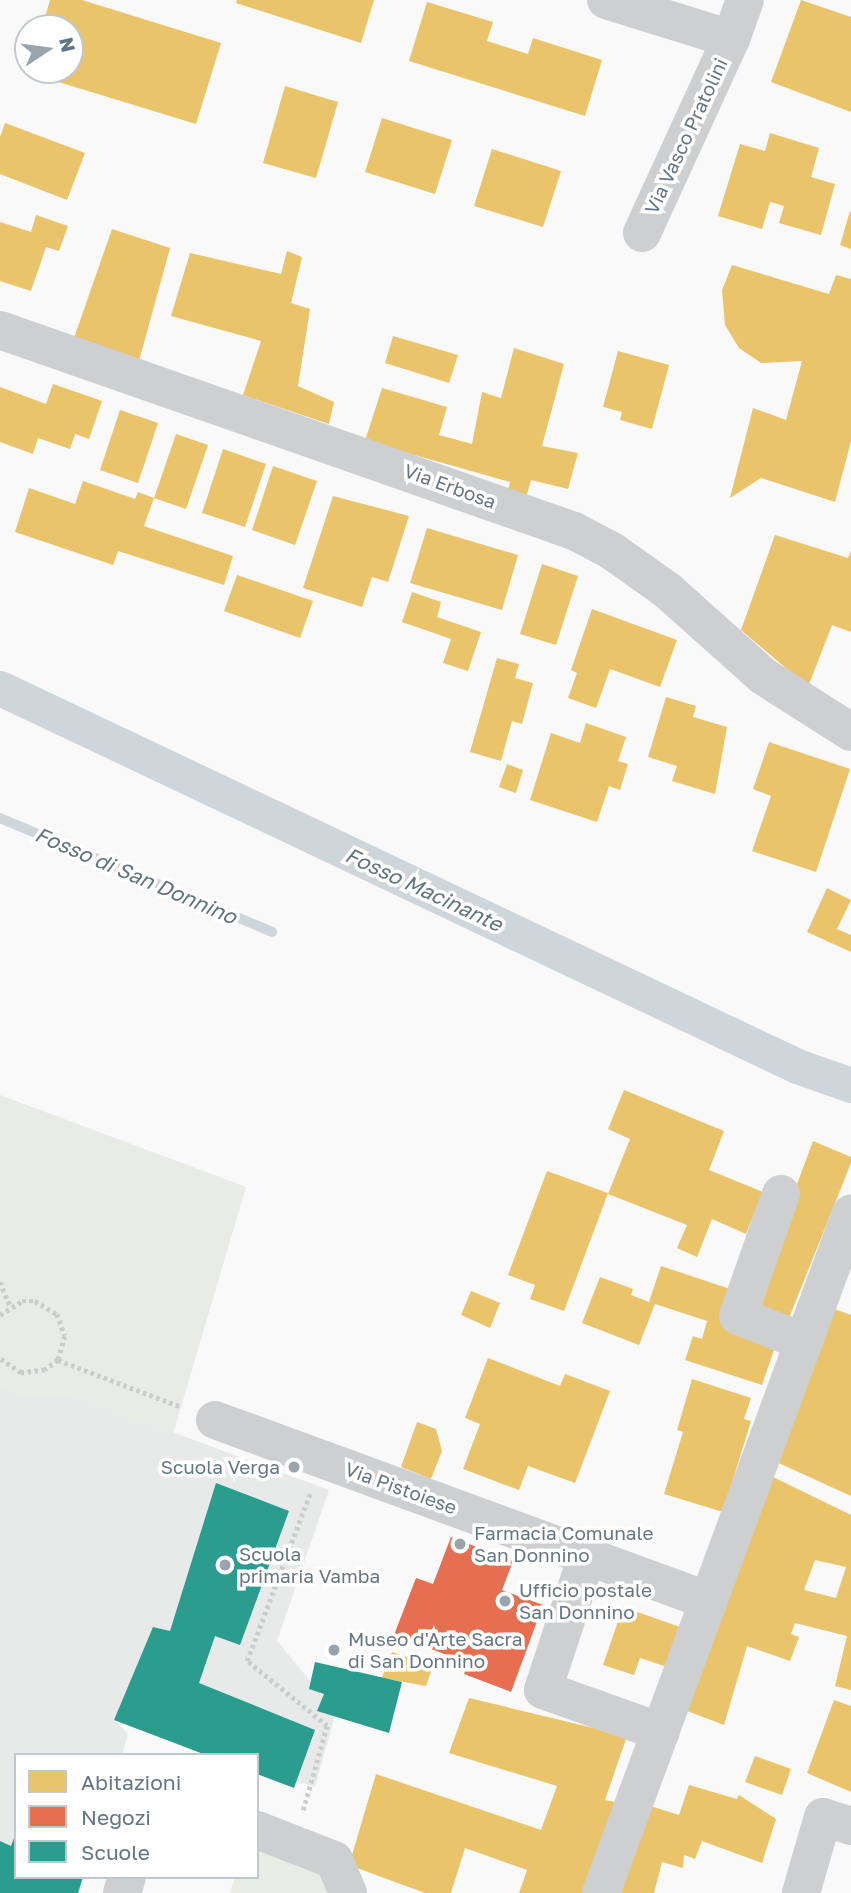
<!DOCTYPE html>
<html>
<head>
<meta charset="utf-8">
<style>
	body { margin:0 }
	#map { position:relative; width:851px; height:1893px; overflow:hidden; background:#f9f9f9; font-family:"Golos Text",sans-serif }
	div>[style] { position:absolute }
	.built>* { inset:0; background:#e8e9e9 }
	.green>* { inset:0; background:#e8ebe6 }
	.homes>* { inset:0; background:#e9c46a }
	.shops>* { inset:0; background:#e76f51 }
	.schools>* { inset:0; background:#2a9d8f }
	.stream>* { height:10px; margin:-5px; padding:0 5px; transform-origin:5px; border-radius:5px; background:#ced6d9 }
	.canal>* { height:35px; margin:-17.5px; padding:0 17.5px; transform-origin:17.5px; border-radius:17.5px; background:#ced6d9 }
	.path>* { height:4.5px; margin-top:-2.25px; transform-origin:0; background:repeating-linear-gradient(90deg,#cbcccd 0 3.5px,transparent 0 7px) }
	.minor>* { height:38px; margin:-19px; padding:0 19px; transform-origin:19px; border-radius:19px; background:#cecfd0 }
	.dots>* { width:19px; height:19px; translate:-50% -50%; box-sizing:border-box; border:4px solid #fff; border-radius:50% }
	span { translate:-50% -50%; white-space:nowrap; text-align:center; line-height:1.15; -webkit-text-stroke:7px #fff; paint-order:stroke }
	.street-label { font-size:19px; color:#657683 }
	.poi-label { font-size:19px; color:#657683 }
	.right { translate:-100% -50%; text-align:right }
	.left { translate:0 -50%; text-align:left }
	.water-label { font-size:21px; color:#60757c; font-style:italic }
	.legend { position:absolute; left:14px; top:1753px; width:245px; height:126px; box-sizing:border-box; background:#fff; border:2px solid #c1c8cd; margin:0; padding:9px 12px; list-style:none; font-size:21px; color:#657683 }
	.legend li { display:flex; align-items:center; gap:14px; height:35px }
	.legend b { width:35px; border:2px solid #c1c8cd }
	.north { position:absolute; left:14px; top:14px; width:70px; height:70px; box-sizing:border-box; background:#fff; border:2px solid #c1c8cd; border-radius:50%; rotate:77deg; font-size:19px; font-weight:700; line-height:28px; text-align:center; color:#657683 }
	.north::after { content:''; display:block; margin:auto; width:24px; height:32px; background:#99a4ac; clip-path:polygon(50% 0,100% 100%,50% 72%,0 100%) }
</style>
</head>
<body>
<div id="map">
	<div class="built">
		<i style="clip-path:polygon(0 1385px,20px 1396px,73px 1395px,329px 1490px,277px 1641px,336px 1712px,315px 1787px,257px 1768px,257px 1755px,116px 1721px,128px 1734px,122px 1755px,16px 1755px,16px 1877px,85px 1877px,80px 1893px,0 1893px)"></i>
	</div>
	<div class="green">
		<i style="clip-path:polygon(0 1095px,246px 1187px,173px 1434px,73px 1395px,20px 1396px,0 1385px)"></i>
		<i style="clip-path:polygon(257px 1849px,331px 1873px,327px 1893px,230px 1893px,235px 1877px,257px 1877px)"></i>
	</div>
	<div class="homes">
		<i style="clip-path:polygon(50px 0,82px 0,221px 43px,196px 124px,29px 73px,70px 70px,70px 28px,42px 28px)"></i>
		<i style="clip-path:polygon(237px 0,374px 0,361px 43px,236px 3px)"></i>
		<i style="clip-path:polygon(801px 0,851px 17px,851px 112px,771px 82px)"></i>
		<i style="clip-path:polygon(427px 2px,493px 22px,487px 41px,528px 54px,533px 38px,602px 60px,585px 116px,409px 61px)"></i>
		<i style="clip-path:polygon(285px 86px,338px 102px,316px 178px,263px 163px)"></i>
		<i style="clip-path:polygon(382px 118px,452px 140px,435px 194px,365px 172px)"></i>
		<i style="clip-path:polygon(5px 123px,85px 153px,67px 200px,0 174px,0 137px)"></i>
		<i style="clip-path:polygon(770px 133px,819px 148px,811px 177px,835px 184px,821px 235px,779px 223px,784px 206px,770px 202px,762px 229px,718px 216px,740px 144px,765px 151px)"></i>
		<i style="clip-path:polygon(492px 149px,561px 171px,543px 227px,474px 206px)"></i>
		<i style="clip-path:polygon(850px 211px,851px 212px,851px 249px,840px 245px)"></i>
		<i style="clip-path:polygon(36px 215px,68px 226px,59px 251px,46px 247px,31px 291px,0 281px,0 222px,31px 232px)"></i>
		<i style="clip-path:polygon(112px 229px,170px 248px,139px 361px,74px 338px)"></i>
		<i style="clip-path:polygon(287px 251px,302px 257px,291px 303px,310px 309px,298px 386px,334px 402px,329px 424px,243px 395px,261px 341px,171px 316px,190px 253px,281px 274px)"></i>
		<i style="clip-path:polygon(732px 265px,829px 294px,836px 275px,851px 279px,851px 441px,835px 502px,761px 478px,730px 498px,753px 408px,786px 420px,802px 361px,761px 363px,739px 348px,725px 325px,722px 290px)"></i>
		<i style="clip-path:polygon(393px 336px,458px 355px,449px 383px,385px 363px)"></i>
		<i style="clip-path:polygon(514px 348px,564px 364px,542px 446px,578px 453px,568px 489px,531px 480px,526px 498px,507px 494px,510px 482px,365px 441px,382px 388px,447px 407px,439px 435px,472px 444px,482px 392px,501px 398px)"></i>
		<i style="clip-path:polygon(618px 351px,669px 365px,652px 429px,620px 420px,622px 412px,603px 407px)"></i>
		<i style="clip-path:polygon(53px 384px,102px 401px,89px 439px,75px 434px,70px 449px,38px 438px,33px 454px,0 442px,0 387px,46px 404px)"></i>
		<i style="clip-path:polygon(120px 410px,158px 423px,138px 483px,100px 470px)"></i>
		<i style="clip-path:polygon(176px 434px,208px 445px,186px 509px,154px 498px)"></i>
		<i style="clip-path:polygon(223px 449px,266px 464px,245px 527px,202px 513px)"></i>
		<i style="clip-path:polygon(273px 466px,317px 481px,295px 545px,252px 530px)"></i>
		<i style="clip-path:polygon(83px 481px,135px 499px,138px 492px,154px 498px,144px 526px,233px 556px,224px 585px,118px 551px,113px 565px,15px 532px,29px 488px,75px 504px)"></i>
		<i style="clip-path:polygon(333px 496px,409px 516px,388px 582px,372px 577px,362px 607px,303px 588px)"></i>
		<i style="clip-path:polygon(427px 528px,518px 555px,502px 610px,410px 583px)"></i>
		<i style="clip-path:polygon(775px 535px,848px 558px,851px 551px,851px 632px,832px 625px,808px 687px,741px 630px)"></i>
		<i style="clip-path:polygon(542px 564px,578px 576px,556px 645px,520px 634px)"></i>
		<i style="clip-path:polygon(237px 575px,313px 601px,300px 638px,224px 611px)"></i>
		<i style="clip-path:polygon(412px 592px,441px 602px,437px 617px,481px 632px,468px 671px,443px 663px,451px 639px,402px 622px)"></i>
		<i style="clip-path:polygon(592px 609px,677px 640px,660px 687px,610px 669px,596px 708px,568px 698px,577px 673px,571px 670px)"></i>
		<i style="clip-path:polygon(497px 658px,519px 664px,515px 678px,533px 683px,522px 724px,512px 721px,501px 761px,470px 752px)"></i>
		<i style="clip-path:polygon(666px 697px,696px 706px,693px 717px,727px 727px,715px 794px,672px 781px,677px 766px,648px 757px)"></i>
		<i style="clip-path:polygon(586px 723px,626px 737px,618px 761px,628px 764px,620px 790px,609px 786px,597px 822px,530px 800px,551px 733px,580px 743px)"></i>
		<i style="clip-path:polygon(769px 742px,850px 769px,816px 872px,752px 851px,771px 796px,753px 789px)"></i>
		<i style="clip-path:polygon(507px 764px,523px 770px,516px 793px,499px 787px)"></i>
		<i style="clip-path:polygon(827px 888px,851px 900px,837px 929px,851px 935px,851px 952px,807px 932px)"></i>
		<i style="clip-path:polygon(624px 1090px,724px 1131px,709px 1170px,763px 1192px,746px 1234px,712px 1219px,697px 1257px,677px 1248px,687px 1225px,608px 1194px,630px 1139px,608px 1129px)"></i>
		<i style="clip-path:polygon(813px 1141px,851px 1157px,851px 1163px,789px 1318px,752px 1305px)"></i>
		<i style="clip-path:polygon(547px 1171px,608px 1193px,564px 1311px,530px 1299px,535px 1285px,508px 1275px)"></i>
		<i style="clip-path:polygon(661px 1266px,730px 1289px,777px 1341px,762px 1385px,685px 1360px,693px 1336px,702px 1339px,707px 1321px,655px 1304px,639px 1345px,582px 1323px,600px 1277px,633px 1289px,631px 1295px,649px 1302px)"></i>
		<i style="clip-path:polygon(471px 1291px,500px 1303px,490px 1328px,461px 1315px)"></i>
		<i style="clip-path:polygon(826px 1306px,851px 1315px,851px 1496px,772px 1460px)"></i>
		<i style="clip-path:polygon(488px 1358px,560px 1386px,565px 1374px,610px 1391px,575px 1483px,528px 1466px,519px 1490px,463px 1469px,480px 1424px,465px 1418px)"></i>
		<i style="clip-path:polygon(692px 1379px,751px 1398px,744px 1419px,751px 1421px,723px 1512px,664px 1494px,683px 1432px,677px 1430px)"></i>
		<i style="clip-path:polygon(417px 1422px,436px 1429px,442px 1451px,431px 1479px,401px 1467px)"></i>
		<i style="clip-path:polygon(evenodd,769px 1475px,851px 1515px,851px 1690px,835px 1686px,847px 1636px,795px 1623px,791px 1634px,799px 1637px,790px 1661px,747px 1646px,724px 1725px,682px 1709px,769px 1475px,815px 1560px,846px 1567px,836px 1598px,804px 1590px,815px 1560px)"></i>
		<i style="clip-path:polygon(623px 1607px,683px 1628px,670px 1668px,640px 1658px,634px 1675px,603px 1665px)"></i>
		<i style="clip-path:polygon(392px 1652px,433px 1666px,426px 1686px,382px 1678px)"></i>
		<i style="clip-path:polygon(469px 1698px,627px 1736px,605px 1800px,620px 1803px,589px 1893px,519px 1893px,527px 1870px,465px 1848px,451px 1893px,425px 1893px,349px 1865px,376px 1774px,541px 1830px,557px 1786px,449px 1753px)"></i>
		<i style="clip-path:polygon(834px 1700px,851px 1706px,851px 1792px,807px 1773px)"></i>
		<i style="clip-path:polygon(755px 1756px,791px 1769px,782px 1795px,745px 1782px)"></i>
		<i style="clip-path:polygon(689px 1785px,737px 1799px,739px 1795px,776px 1819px,762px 1863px,702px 1841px,695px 1859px,684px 1855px,683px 1868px,662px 1862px,654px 1893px,612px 1893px,644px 1804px,679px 1815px)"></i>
	</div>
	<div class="shops">
		<i style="clip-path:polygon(451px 1537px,513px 1561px,502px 1590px,543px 1605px,511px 1692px,464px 1674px,468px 1663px,394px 1635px,416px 1578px,433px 1584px)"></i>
	</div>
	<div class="schools">
		<i style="clip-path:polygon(216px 1483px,289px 1511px,240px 1645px,215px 1636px,199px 1683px,315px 1730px,294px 1788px,257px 1774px,257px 1755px,206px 1755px,114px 1720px,153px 1627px,170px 1631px)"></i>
		<i style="clip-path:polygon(315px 1662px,402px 1682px,389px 1733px,317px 1711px,324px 1694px,309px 1689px)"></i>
		<i style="clip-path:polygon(16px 1833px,16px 1877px,83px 1877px,78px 1893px,0 1893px,0 1841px,11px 1846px)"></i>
	</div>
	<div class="stream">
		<i style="left:0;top:818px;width:295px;rotate:22.7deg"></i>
	</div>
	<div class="canal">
		<i style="left:0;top:688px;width:882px;rotate:25.37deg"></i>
		<i style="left:797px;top:1066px;width:57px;rotate:19.4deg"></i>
	</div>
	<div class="path">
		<i style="left:0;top:1282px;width:26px;rotate:67deg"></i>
		<i style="left:0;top:1315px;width:26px;rotate:-32deg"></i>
		<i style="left:22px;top:1301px;width:13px"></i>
		<i style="left:35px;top:1301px;width:26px;rotate:31deg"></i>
		<i style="left:57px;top:1314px;width:23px;rotate:70deg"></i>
		<i style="left:65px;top:1336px;width:25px;rotate:106deg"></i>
		<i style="left:58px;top:1360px;width:16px;rotate:142deg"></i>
		<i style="left:45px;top:1370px;width:24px;rotate:173deg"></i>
		<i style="left:21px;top:1373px;width:25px;rotate:-146deg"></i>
		<i style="left:58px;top:1360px;width:133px;rotate:20.8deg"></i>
		<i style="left:303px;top:1810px;width:87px;rotate:-74.1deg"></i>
		<i style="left:327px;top:1726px;width:103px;rotate:-140.9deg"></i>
		<i style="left:247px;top:1661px;width:179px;rotate:-69.4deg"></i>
	</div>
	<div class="minor">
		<i style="left:606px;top:0;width:131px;rotate:17.3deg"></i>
		<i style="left:731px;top:39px;width:41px;rotate:-70.3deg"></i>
		<i style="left:642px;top:233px;width:213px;rotate:-65.4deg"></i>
		<i style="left:0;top:330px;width:608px;rotate:19.3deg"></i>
		<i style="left:574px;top:531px;width:43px;rotate:27.8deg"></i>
		<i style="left:612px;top:551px;width:69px;rotate:35.5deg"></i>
		<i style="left:668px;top:591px;width:127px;rotate:41.8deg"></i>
		<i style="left:763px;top:676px;width:104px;rotate:32.5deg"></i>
		<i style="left:781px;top:1194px;width:129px;rotate:109.4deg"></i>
		<i style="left:738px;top:1316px;width:69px;rotate:21.3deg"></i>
		<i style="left:215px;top:1420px;width:526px;rotate:20.12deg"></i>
		<i style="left:587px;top:1556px;width:141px;rotate:108.2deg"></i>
		<i style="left:543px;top:1690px;width:125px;rotate:19.6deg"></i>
		<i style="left:257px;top:1830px;width:83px;rotate:21.3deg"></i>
		<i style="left:334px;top:1860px;width:36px;rotate:67deg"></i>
		<i style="left:122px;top:1893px;width:17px;rotate:-73deg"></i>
		<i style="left:601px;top:1893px;width:724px;rotate:-69.81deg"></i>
		<i style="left:801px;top:1893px;width:79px;rotate:-73.9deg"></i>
		<i style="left:823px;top:1817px;width:29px;rotate:18deg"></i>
	</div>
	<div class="dots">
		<i style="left:294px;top:1467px;background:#99a4ac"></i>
		<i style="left:460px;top:1544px;background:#99a4ac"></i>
		<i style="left:225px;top:1565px;background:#99a4ac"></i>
		<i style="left:505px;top:1601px;background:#99a4ac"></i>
		<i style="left:334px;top:1650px;background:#99a4ac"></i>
	</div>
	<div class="street-label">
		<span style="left:686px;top:136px;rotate:-65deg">Via Vasco Pratolini</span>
		<span style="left:450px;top:486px;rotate:20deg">Via Erbosa</span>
		<span style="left:401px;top:1488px;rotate:20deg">Via Pistoiese</span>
	</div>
	<div class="poi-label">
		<span class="right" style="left:280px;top:1467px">Scuola Verga</span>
		<span class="left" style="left:474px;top:1544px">Farmacia Comunale<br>San Donnino</span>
		<span class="left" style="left:239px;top:1565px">Scuola<br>primaria Vamba</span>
		<span class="left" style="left:519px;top:1601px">Ufficio postale<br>San Donnino</span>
		<span class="left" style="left:348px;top:1650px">Museo d'Arte Sacra<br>di San Donnino</span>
	</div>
	<div class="water-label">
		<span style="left:136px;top:875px;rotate:23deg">Fosso di San Donnino</span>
		<span style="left:424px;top:889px;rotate:25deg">Fosso Macinante</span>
	</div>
	<ul class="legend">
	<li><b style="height:19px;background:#e9c46a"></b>Abitazioni</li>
	<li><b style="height:19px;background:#e76f51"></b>Negozi</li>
	<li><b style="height:19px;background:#2a9d8f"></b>Scuole</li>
	</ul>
	<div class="north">N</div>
</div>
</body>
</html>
